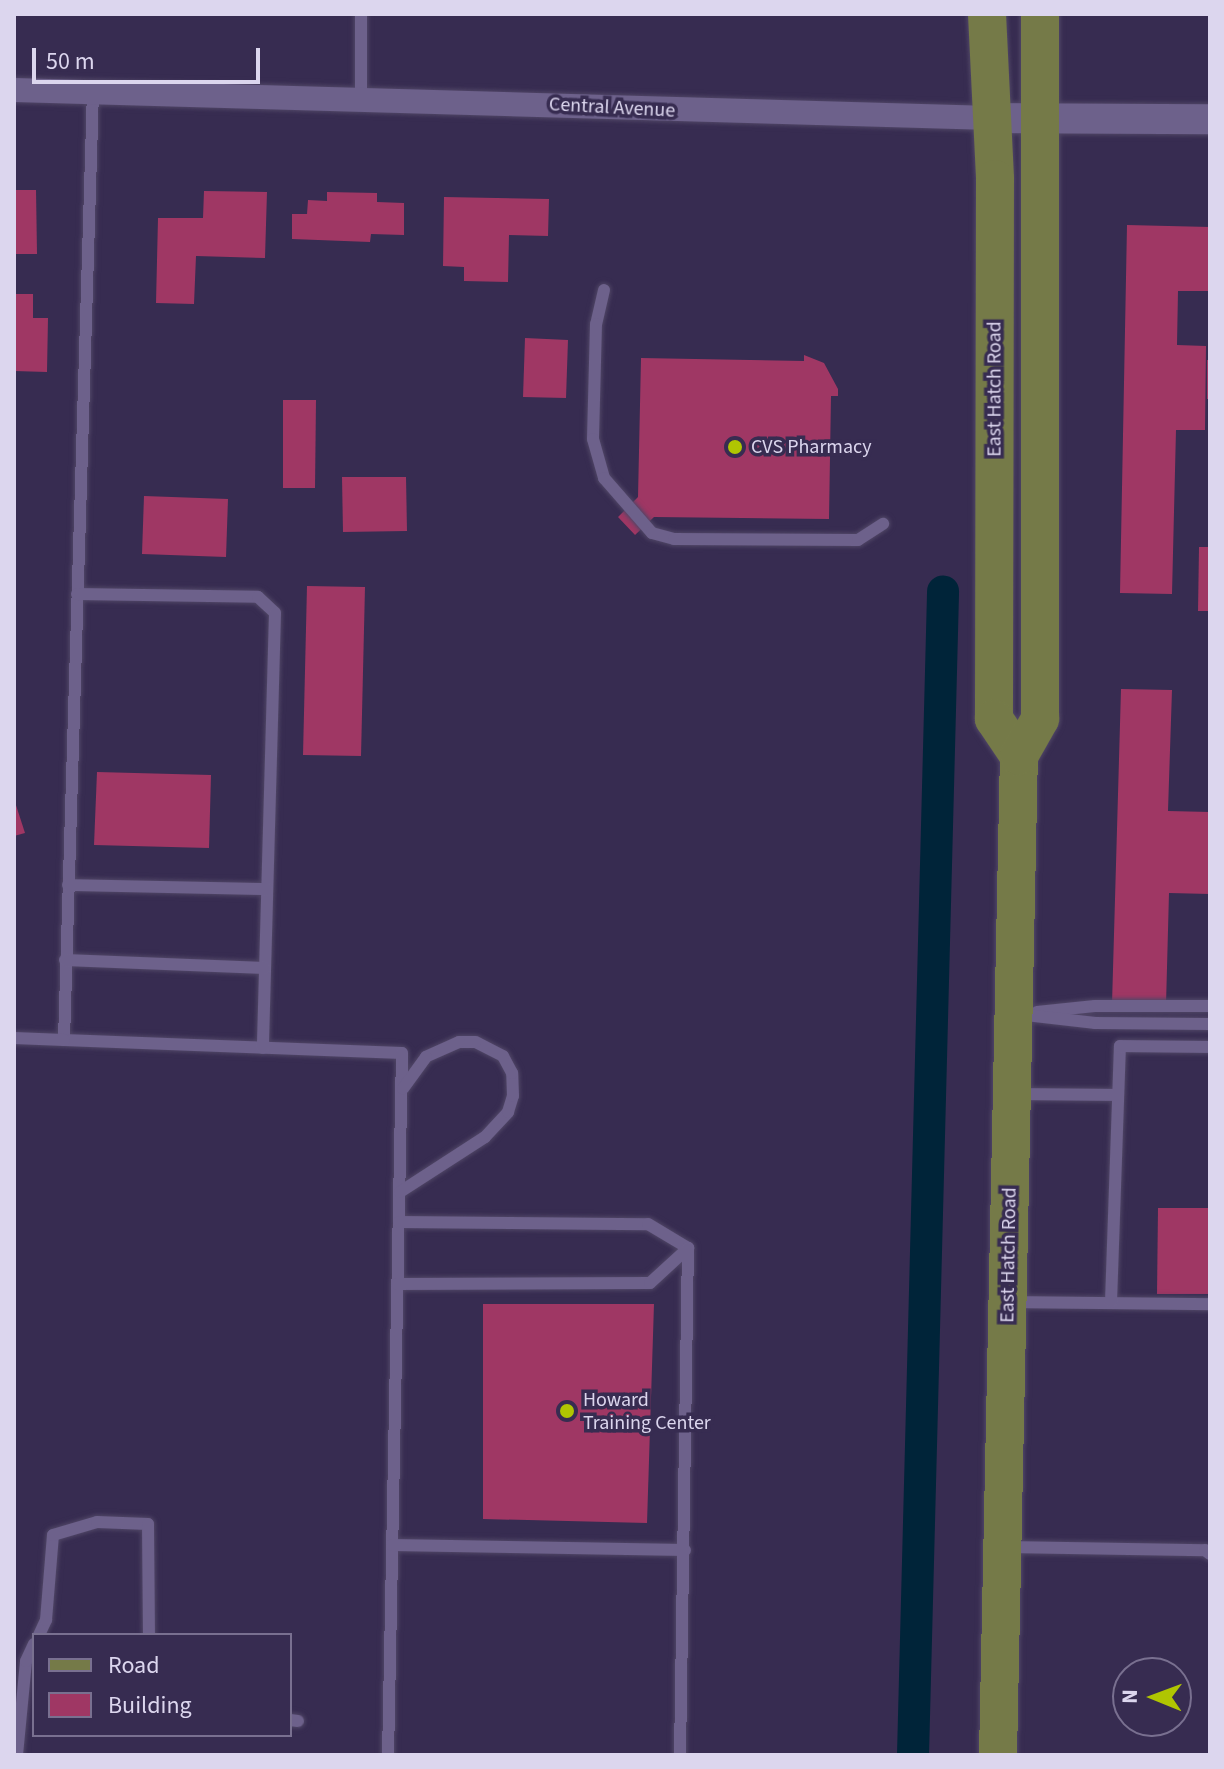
<!DOCTYPE html>
<html>
<head>
<meta charset="utf-8">
<style>
	body { margin:0 }
	#map { position:relative; width:1224px; height:1769px; overflow:hidden; background:#372c51; font-family:"Source Sans 3",sans-serif }
	div>[style] { position:absolute }
	.canal>* { height:32px; margin:-16px; padding:0 16px; transform-origin:16px; border-radius:16px; background:#002439 }
	.building>* { inset:0; background:#9f3764 }
	.roads { filter:drop-shadow(0 0 2px #504666) drop-shadow(0 0 2px #504666) }
	.service>* { height:12px; margin:-6px; padding:0 6px; transform-origin:6px; border-radius:6px; background:#6d618b }
	.minor>* { height:24px; margin:-12px; padding:0 12px; transform-origin:12px; border-radius:12px; background:#6d618b }
	.tertiary>* { height:30px; margin:-15px; padding:0 15px; transform-origin:15px; border-radius:15px; background:#6d618b }
	.primary>* { height:38px; margin:-19px; padding:0 19px; transform-origin:19px; border-radius:19px; background:#757a48 }
	.dots>* { width:22px; height:22px; translate:-50% -50%; box-sizing:border-box; border:4px solid #372c51; border-radius:50% }
	span { translate:-50% -50%; white-space:nowrap; text-align:center; line-height:1.15; -webkit-text-stroke:7px #372c51; paint-order:stroke }
	.street-label { font-size:20px; color:#dcd6ee }
	.poi-label { font-size:20px; color:#dcd6ee }
	.left { translate:0 -50%; text-align:left }
	.frame { position:absolute; inset:0; border:16px solid #dcd6ee; pointer-events:none }
	.legend { position:absolute; left:32px; top:1633px; width:260px; height:104px; box-sizing:border-box; background:#372c51; border:2px solid #797090; margin:0; padding:10px 14px; list-style:none; font-size:24px; color:#dcd6ee }
	.legend li { display:flex; align-items:center; gap:16px; height:40px }
	.legend b { width:40px; border:2px solid #797090 }
	.north { position:absolute; left:1112px; top:1657px; width:80px; height:80px; box-sizing:border-box; background:#372c51; border:2px solid #797090; border-radius:50%; rotate:271deg; font-size:22px; font-weight:700; line-height:32px; text-align:center; color:#dcd6ee }
	.north::after { content:''; display:block; margin:auto; width:28px; height:36px; background:#b0c502; clip-path:polygon(50% 0,100% 100%,50% 72%,0 100%) }
	.scale { position:absolute; left:32px; top:48px; width:228px; height:36px; box-sizing:border-box; border:4px solid #dcd6ee; border-top:0; padding-left:10px; font-size:24px; line-height:28px; white-space:nowrap; color:#dcd6ee; -webkit-text-stroke:6px #372c51; paint-order:stroke }
</style>
</head>
<body>
<div id="map">
	<div class="canal">
		<i style="left:913px;top:1755px;width:1164px;rotate:-88.52deg"></i>
	</div>
	<div class="building">
		<i style="clip-path:polygon(14px 190px,36px 190px,37px 254px,14px 254px)"></i>
		<i style="clip-path:polygon(204px 191px,267px 192px,265px 258px,196px 256px,194px 304px,156px 303px,158px 218px,203px 218px)"></i>
		<i style="clip-path:polygon(327px 192px,377px 193px,377px 202px,404px 203px,404px 235px,371px 234px,370px 242px,292px 239px,292px 214px,307px 214px,308px 200px,327px 201px)"></i>
		<i style="clip-path:polygon(444px 197px,549px 199px,548px 236px,509px 235px,508px 282px,464px 281px,464px 267px,443px 266px)"></i>
		<i style="clip-path:polygon(1127px 225px,1210px 227px,1210px 291px,1178px 291px,1177px 345px,1206px 346px,1205px 430px,1176px 430px,1172px 594px,1120px 593px)"></i>
		<i style="clip-path:polygon(14px 294px,33px 294px,33px 318px,48px 318px,47px 372px,14px 371px)"></i>
		<i style="clip-path:polygon(525px 338px,568px 340px,566px 398px,523px 397px)"></i>
		<i style="clip-path:polygon(804px 355px,824px 363px,838px 389px,838px 396px,831px 396px,829px 519px,654px 517px,635px 535px,618px 517px,638px 497px,641px 358px,804px 361px)"></i>
		<i style="clip-path:polygon(1207px 360px,1210px 360px,1210px 399px,1207px 399px)"></i>
		<i style="clip-path:polygon(283px 400px,316px 400px,315px 488px,283px 488px)"></i>
		<i style="clip-path:polygon(342px 477px,406px 477px,407px 531px,343px 532px)"></i>
		<i style="clip-path:polygon(144px 496px,228px 499px,226px 557px,142px 554px)"></i>
		<i style="clip-path:polygon(1199px 547px,1210px 547px,1210px 611px,1198px 611px)"></i>
		<i style="clip-path:polygon(307px 586px,365px 587px,361px 756px,303px 755px)"></i>
		<i style="clip-path:polygon(1121px 689px,1172px 690px,1168px 811px,1210px 812px,1210px 894px,1169px 893px,1166px 1005px,1112px 1004px)"></i>
		<i style="clip-path:polygon(97px 772px,211px 775px,209px 848px,94px 845px)"></i>
		<i style="clip-path:polygon(14px 799px,25px 833px,14px 836px)"></i>
		<i style="clip-path:polygon(1158px 1208px,1210px 1208px,1210px 1294px,1157px 1294px)"></i>
		<i style="clip-path:polygon(483px 1304px,654px 1304px,647px 1523px,483px 1519px)"></i>
	</div>
	<div class="roads">
		<div class="service">
			<i style="left:93px;top:91px;width:949px;rotate:91.75deg"></i>
			<i style="left:64px;top:1040px;width:338px;rotate:2.2deg"></i>
			<i style="left:402px;top:1053px;width:702px;rotate:91.14deg"></i>
			<i style="left:361px;top:99px;width:85px;rotate:-90deg"></i>
			<i style="left:604px;top:290px;width:35px;rotate:103deg"></i>
			<i style="left:596px;top:324px;width:115px;rotate:91.5deg"></i>
			<i style="left:593px;top:439px;width:41px;rotate:74.2deg"></i>
			<i style="left:604px;top:478px;width:73px;rotate:48.9deg"></i>
			<i style="left:652px;top:533px;width:23px;rotate:15deg"></i>
			<i style="left:674px;top:539px;width:184px;rotate:0.3deg"></i>
			<i style="left:858px;top:540px;width:30px;rotate:-33deg"></i>
			<i style="left:77px;top:594px;width:181px;rotate:0.9deg"></i>
			<i style="left:258px;top:597px;width:23px;rotate:43deg"></i>
			<i style="left:275px;top:613px;width:435px;rotate:91.6deg"></i>
			<i style="left:68px;top:885px;width:199px;rotate:1.2deg"></i>
			<i style="left:65px;top:960px;width:200px;rotate:2.3deg"></i>
			<i style="left:1037px;top:1012px;width:58px;rotate:-5.9deg"></i>
			<i style="left:1095px;top:1006px;width:115px"></i>
			<i style="left:1017px;top:1014px;width:79px;rotate:6.6deg"></i>
			<i style="left:1095px;top:1023px;width:115px;rotate:0.5deg"></i>
			<i style="left:14px;top:1038px;width:50px;rotate:2.3deg"></i>
			<i style="left:1017px;top:1094px;width:101px;rotate:0.6deg"></i>
			<i style="left:400px;top:1192px;width:101px;rotate:-32.9deg"></i>
			<i style="left:485px;top:1137px;width:34px;rotate:-47deg"></i>
			<i style="left:508px;top:1112px;width:17px;rotate:-73deg"></i>
			<i style="left:513px;top:1096px;width:23px;rotate:-92deg"></i>
			<i style="left:512px;top:1073px;width:19px;rotate:-118deg"></i>
			<i style="left:503px;top:1056px;width:31px;rotate:-153deg"></i>
			<i style="left:475px;top:1042px;width:16px;rotate:180deg"></i>
			<i style="left:459px;top:1042px;width:36px;rotate:156deg"></i>
			<i style="left:426px;top:1057px;width:39px;rotate:126deg"></i>
			<i style="left:399px;top:1222px;width:249px;rotate:0.5deg"></i>
			<i style="left:648px;top:1224px;width:47px;rotate:31deg"></i>
			<i style="left:397px;top:1284px;width:253px;rotate:-0.2deg"></i>
			<i style="left:650px;top:1283px;width:52px;rotate:-42.6deg"></i>
			<i style="left:1011px;top:1302px;width:199px;rotate:0.6deg"></i>
			<i style="left:1111px;top:1302px;width:256px;rotate:-88deg"></i>
			<i style="left:1120px;top:1046px;width:90px;rotate:0.6deg"></i>
			<i style="left:392px;top:1545px;width:293px;rotate:1deg"></i>
			<i style="left:1006px;top:1547px;width:199px;rotate:0.9deg"></i>
			<i style="left:1205px;top:1550px;width:6px;rotate:39deg"></i>
			<i style="left:39px;top:1635px;width:17px;rotate:-65deg"></i>
			<i style="left:46px;top:1620px;width:85px;rotate:-85.3deg"></i>
			<i style="left:53px;top:1535px;width:46px;rotate:-16.5deg"></i>
			<i style="left:97px;top:1522px;width:51px;rotate:2.2deg"></i>
			<i style="left:148px;top:1524px;width:111px;rotate:89.5deg"></i>
			<i style="left:290px;top:1720px;width:8px;rotate:7deg"></i>
			<i style="left:17px;top:1755px;width:94px;rotate:-84.5deg"></i>
			<i style="left:26px;top:1661px;width:19px;rotate:-65deg"></i>
			<i style="left:680px;top:1755px;width:507px;rotate:-89.1deg"></i>
		</div>
		<div class="minor">
			<i style="left:14px;top:90px;width:978px;rotate:1.64deg"></i>
		</div>
		<div class="tertiary">
			<i style="left:992px;top:118px;width:218px;rotate:0.3deg"></i>
		</div>
		<div class="primary">
			<i style="left:987px;top:14px;width:165px;rotate:87.2deg"></i>
			<i style="left:995px;top:179px;width:540px;rotate:90.11deg"></i>
			<i style="left:994px;top:719px;width:45px;rotate:56deg"></i>
			<i style="left:998px;top:1755px;width:999px;rotate:-88.8deg"></i>
			<i style="left:1019px;top:756px;width:43px;rotate:-60.4deg"></i>
			<i style="left:1040px;top:719px;width:705px;rotate:-90deg"></i>
		</div>
	</div>
	<div class="dots">
		<i style="left:735px;top:447px;background:#b0c502"></i>
		<i style="left:567px;top:1411px;background:#b0c502"></i>
	</div>
	<div class="street-label">
		<span style="left:612px;top:108px;rotate:3deg">Central Avenue</span>
		<span style="left:995px;top:389px;rotate:-90deg">East Hatch Road</span>
		<span style="left:1009px;top:1255px;rotate:-89deg">East Hatch Road</span>
	</div>
	<div class="poi-label">
		<span class="left" style="left:751px;top:447px">CVS Pharmacy</span>
		<span class="left" style="left:583px;top:1412px">Howard<br>Training Center</span>
	</div>
	<div class="frame"></div>
	<ul class="legend">
	<li><b style="height:10px;background:#757a48"></b>Road</li>
	<li><b style="height:22px;background:#9f3764"></b>Building</li>
	</ul>
	<div class="north">N</div>
	<div class="scale">50 m</div>
</div>
</body>
</html>
